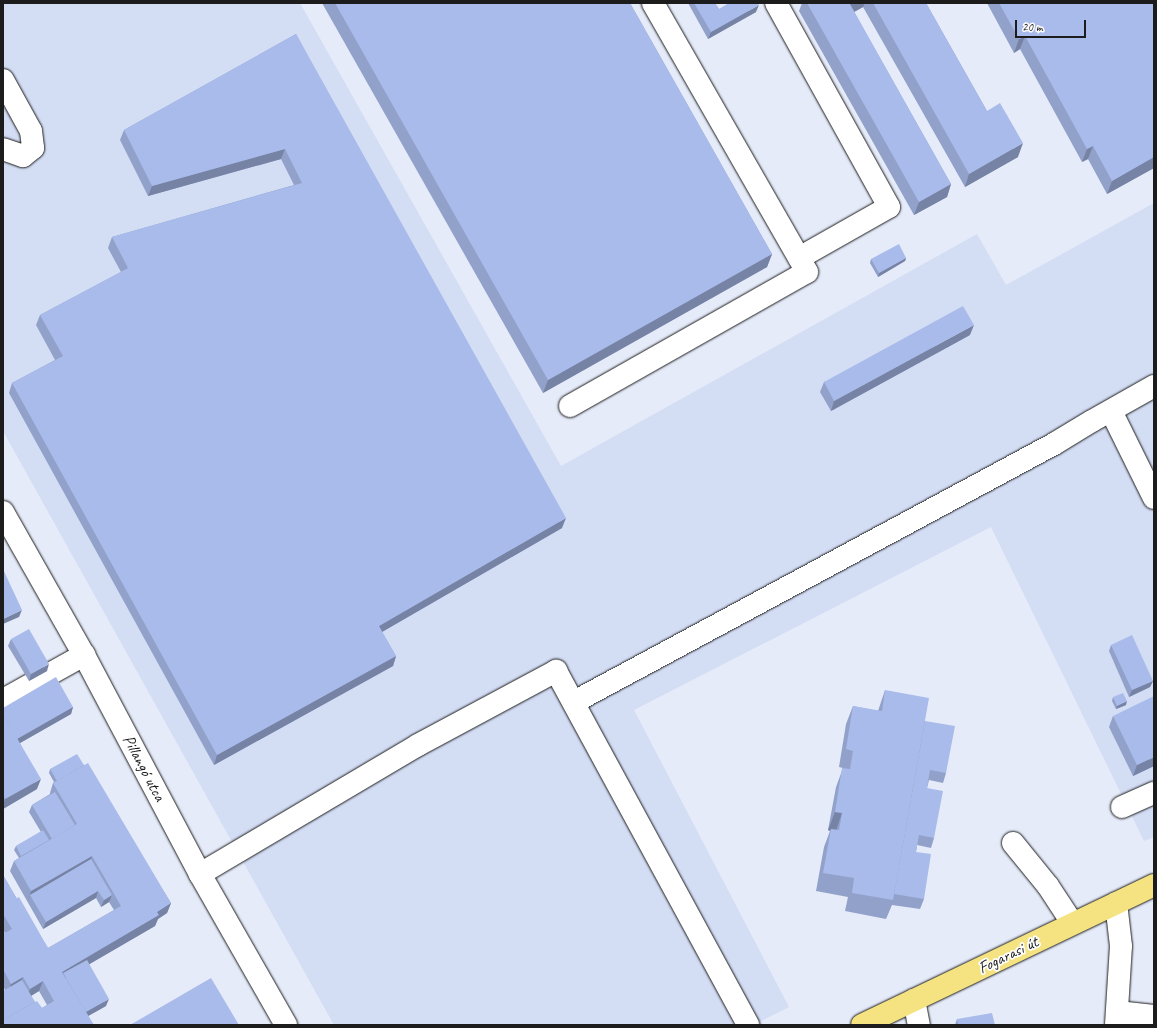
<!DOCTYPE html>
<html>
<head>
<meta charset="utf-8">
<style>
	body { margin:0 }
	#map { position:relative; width:1157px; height:1028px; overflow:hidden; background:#e5ebf9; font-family:Caveat,sans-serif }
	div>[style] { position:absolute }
	.built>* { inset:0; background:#d3ddf4 }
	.roads { filter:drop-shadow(0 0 1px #1c1c1c) drop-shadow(0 0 1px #1c1c1c) }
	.minor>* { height:22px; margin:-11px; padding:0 11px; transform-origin:11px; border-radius:11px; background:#fff }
	.major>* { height:22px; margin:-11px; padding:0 11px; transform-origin:11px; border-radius:11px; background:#f5e382 }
	.wall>* { inset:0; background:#91a1c9 }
	.shaded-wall>* { inset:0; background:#7683a4 }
	.building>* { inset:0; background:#a9bbea }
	span { translate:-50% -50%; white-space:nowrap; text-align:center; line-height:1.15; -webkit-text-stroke:3.5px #fff; paint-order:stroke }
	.street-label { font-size:17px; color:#1c1c1c }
	.frame { position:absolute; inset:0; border:4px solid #1c1c1c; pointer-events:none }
	.scale { position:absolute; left:1015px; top:20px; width:71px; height:18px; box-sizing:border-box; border:2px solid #1c1c1c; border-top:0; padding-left:5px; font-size:12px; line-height:14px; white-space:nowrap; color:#1c1c1c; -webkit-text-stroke:3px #fff; paint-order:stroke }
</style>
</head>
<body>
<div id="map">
	<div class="built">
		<i style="clip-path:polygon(3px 3px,300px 3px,561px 466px,977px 234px,1006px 285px,1154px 203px,1154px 837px,1144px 841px,991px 527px,634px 710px,789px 1007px,753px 1025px,334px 1025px,3px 431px)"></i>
	</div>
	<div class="roads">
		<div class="minor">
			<i style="left:776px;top:3px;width:233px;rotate:61deg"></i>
			<i style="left:889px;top:207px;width:103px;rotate:150.5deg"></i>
			<i style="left:3px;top:80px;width:58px;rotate:61.2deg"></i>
			<i style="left:31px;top:131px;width:17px;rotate:83deg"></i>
			<i style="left:33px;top:148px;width:13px;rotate:141deg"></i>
			<i style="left:23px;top:156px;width:21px;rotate:-161deg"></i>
			<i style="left:570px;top:406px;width:272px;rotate:-29.5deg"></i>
			<i style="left:807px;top:272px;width:310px;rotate:-119.8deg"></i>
			<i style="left:1111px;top:411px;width:97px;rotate:63.7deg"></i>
			<i style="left:3px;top:512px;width:164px;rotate:60.5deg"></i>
			<i style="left:84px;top:655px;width:248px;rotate:62.1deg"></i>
			<i style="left:200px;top:874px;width:174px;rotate:60.3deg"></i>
			<i style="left:3px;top:700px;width:93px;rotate:-29.1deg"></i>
			<i style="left:574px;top:702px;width:545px;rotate:-28.26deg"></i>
			<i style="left:1054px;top:444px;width:44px;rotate:-31.2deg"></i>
			<i style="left:1092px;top:421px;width:71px;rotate:-29.4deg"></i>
			<i style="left:1122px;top:807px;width:35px;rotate:-24deg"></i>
			<i style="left:1013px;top:843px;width:55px;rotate:50.9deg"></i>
			<i style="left:1048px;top:886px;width:45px;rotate:56.7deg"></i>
			<i style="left:200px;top:874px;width:253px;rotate:-30.6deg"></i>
			<i style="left:418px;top:745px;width:157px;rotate:-28.2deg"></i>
			<i style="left:556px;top:671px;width:403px;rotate:61.5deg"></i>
			<i style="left:914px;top:1000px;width:25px;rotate:79deg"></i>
			<i style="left:1117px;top:1012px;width:37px;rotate:6deg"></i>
			<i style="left:1116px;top:1025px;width:79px;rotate:-86.4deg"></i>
			<i style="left:1121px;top:946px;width:43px;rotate:-96.6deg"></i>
		</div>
		<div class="major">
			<i style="left:862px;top:1025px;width:324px;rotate:-25.6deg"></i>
		</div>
	</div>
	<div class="wall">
		<i style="clip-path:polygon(322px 3px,630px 3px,772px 254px,767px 267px,543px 393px)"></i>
		<i style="clip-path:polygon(688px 3px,715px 3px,719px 9px,756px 12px,708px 39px)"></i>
		<i style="clip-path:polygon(802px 3px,926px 3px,987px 111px,1018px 157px,965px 187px,863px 7px,854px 12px,951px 184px,947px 197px,914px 215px,799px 11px)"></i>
		<i style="clip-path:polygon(987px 3px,1153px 3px,1154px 5px,1154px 168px,1107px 194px,1088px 159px,1082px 162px,1020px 49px,1014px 53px)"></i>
		<i style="clip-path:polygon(296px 34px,562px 528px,382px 632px,396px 656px,393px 666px,214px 765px,9px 393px,12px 383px,55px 360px,36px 325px,40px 315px,121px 272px,108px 248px,112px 237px,294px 185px,281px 159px,148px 196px,120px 140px,124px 130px)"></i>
		<i style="clip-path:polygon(906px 258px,905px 261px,878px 277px,870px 263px,871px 259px)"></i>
		<i style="clip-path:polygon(970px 335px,831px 411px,820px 392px,824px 382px)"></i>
		<i style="clip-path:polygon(11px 639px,47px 671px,29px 681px,8px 646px)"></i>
		<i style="clip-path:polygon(1111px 645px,1153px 681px,1150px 687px,1129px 697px,1109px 651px)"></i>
		<i style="clip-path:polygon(885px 690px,925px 721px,946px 773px,943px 783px,929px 780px,927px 788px,934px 838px,931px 848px,917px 845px,916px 852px,924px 899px,920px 909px,892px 905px,886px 919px,845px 911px,848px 897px,816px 891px,824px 847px,830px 831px,828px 830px,836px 787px,843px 768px,839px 767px,846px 724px,853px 706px,878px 711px)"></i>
		<i style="clip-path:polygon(1113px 697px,1126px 705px,1116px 709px,1112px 701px)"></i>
		<i style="clip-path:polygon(73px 707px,71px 714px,20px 743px,37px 789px,3px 809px,3px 708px)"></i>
		<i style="clip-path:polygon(1113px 716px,1154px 766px,1133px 776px,1109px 727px)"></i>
		<i style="clip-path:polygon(evenodd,84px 765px,171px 903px,167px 913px,158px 919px,155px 926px,89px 964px,106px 1006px,88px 1016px,3px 1025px,5px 990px,3px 986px,3px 934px,5px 933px,3px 930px,3px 875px,17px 899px,48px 948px,114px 910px,109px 902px,101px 907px,96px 898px,43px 929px,10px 871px,14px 861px,19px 858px,14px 850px,16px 846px,41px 832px,29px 812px,32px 805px,50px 794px,50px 793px,53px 783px,54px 782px,49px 773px,50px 769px,84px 765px,39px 991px,47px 1005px,42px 1008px,35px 1002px,31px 996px,39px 991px)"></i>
		<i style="clip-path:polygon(957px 1019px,995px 1025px,955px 1025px)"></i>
	</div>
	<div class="shaded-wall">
		<i style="clip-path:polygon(852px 3px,865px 3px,863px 7px,845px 17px,850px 4px)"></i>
		<i style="clip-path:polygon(759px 5px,756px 12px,708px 39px,711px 32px)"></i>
		<i style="clip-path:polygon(1025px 36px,1020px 49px,1014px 53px,1019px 39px)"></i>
		<i style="clip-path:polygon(1023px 143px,1018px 157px,965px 187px,969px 174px)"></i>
		<i style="clip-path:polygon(1093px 146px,1088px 159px,1082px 162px,1087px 149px)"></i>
		<i style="clip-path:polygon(285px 149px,281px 159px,148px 196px,152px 186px)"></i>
		<i style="clip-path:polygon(1154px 157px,1154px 168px,1107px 194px,1112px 181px)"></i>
		<i style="clip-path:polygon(951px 184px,947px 197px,914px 215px,919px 202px)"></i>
		<i style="clip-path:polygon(772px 254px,767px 267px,543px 393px,548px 380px)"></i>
		<i style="clip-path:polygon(906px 258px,905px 261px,878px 277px,879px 273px)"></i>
		<i style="clip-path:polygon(974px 325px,970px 335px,831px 411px,834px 401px)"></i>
		<i style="clip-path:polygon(566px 518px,562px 528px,375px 636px,379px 626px)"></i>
		<i style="clip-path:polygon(22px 610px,19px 617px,3px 624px,3px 619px)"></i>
		<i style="clip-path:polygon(396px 656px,393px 666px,214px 765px,217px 755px)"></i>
		<i style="clip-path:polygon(49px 664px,47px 671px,29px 681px,31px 674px)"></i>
		<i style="clip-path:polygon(1153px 681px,1150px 687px,1129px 697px,1132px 690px)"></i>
		<i style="clip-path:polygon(1127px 701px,1126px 705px,1116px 709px,1117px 706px)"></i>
		<i style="clip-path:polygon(73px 707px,71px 714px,13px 747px,15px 740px)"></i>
		<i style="clip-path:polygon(1154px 757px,1154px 766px,1133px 776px,1137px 765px)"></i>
		<i style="clip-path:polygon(41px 779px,37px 789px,3px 809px,3px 806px,5px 799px)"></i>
		<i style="clip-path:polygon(835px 812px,842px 813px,836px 831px,831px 829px,830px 831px,828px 830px)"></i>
		<i style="clip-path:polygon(92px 856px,89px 866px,30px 895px,28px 901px,31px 891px)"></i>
		<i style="clip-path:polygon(98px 891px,96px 898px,43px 929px,46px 922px)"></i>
		<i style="clip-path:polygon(112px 895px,109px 902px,101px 907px,104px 900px)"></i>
		<i style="clip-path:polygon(171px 903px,167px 913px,158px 919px,155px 926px,64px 979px,62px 972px,157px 912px)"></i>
		<i style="clip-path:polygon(23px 977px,19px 987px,8px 994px,11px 984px)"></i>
		<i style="clip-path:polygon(43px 981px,39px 991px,26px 999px,30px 989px)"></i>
		<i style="clip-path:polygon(109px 999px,106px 1006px,81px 1020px,83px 1013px)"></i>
	</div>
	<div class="building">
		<i style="clip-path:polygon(335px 3px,630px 3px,772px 254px,548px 380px)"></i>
		<i style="clip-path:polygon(694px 3px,715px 3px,719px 9px,729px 3px,757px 3px,759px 5px,711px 32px)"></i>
		<i style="clip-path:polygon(807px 3px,852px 3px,850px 4px,951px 184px,919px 202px)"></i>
		<i style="clip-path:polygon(873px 3px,926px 3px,987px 111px,1000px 103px,1023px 143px,969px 174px)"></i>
		<i style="clip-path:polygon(999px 3px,1153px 3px,1154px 5px,1154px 157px,1112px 181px,1093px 146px,1087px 149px,1025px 36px,1019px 39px)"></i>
		<i style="clip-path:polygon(296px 34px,566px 518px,379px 626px,396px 656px,217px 755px,12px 383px,63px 356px,40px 315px,128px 268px,112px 237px,302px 183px,285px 149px,152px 186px,124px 130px)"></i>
		<i style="clip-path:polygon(899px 244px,906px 258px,879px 273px,871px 259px)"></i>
		<i style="clip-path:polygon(963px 306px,974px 325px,834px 401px,824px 382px)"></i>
		<i style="clip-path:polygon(3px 569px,22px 610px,3px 619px)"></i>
		<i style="clip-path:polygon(29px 629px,49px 664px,31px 674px,11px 639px)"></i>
		<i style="clip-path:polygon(1132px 635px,1153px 681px,1132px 690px,1111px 645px)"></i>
		<i style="clip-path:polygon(56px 677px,73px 707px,17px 739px,4px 716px,3px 717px,3px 708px)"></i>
		<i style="clip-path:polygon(885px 690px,929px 698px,893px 900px,852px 893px,854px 878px,823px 873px,831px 829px,839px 830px,842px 813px,835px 812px,842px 768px,850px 769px,853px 751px,846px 749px,853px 706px,882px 711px)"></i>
		<i style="clip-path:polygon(1123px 693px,1127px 701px,1117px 706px,1113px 697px)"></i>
		<i style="clip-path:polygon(1154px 696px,1154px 757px,1137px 765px,1113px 716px)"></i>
		<i style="clip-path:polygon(4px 716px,41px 779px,5px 799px,3px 795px,3px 717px)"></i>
		<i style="clip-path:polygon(925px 721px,955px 726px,946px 773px,930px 770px,927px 788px,943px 791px,934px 838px,919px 835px,916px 852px,931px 854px,924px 899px,894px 894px)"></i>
		<i style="clip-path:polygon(77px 754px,84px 765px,57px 781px,50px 769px)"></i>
		<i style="clip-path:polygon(88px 763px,171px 903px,157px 912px,159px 915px,62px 972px,94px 1025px,3px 1025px,3px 1020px,37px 1001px,42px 1008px,54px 1001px,43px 981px,30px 989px,23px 977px,11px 984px,3px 969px,3px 934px,12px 929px,3px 914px,3px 906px,19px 897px,48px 948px,121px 906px,92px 856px,31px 891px,14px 861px,77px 824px,53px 783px)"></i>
		<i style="clip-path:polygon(55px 792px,75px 825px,52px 839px,32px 805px)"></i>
		<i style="clip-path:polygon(43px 830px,49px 840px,21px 856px,16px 846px)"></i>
		<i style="clip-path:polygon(91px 859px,112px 895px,104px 900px,98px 891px,46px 922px,30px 895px)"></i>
		<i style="clip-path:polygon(3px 875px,17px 899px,3px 906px)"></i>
		<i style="clip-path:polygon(87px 960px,109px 999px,86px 1012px,63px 973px)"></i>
		<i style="clip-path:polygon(211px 978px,239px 1025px,130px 1025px)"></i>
		<i style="clip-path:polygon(22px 980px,35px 1002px,3px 1020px,3px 991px)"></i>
		<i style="clip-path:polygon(992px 1013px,995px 1025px,958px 1025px,957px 1019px)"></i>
	</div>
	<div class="street-label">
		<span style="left:144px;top:768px;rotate:62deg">Pillangó utca</span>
		<span style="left:1008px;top:955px;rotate:-26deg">Fogarasi út</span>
	</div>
	<div class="frame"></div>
	<div class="scale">20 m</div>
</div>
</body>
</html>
